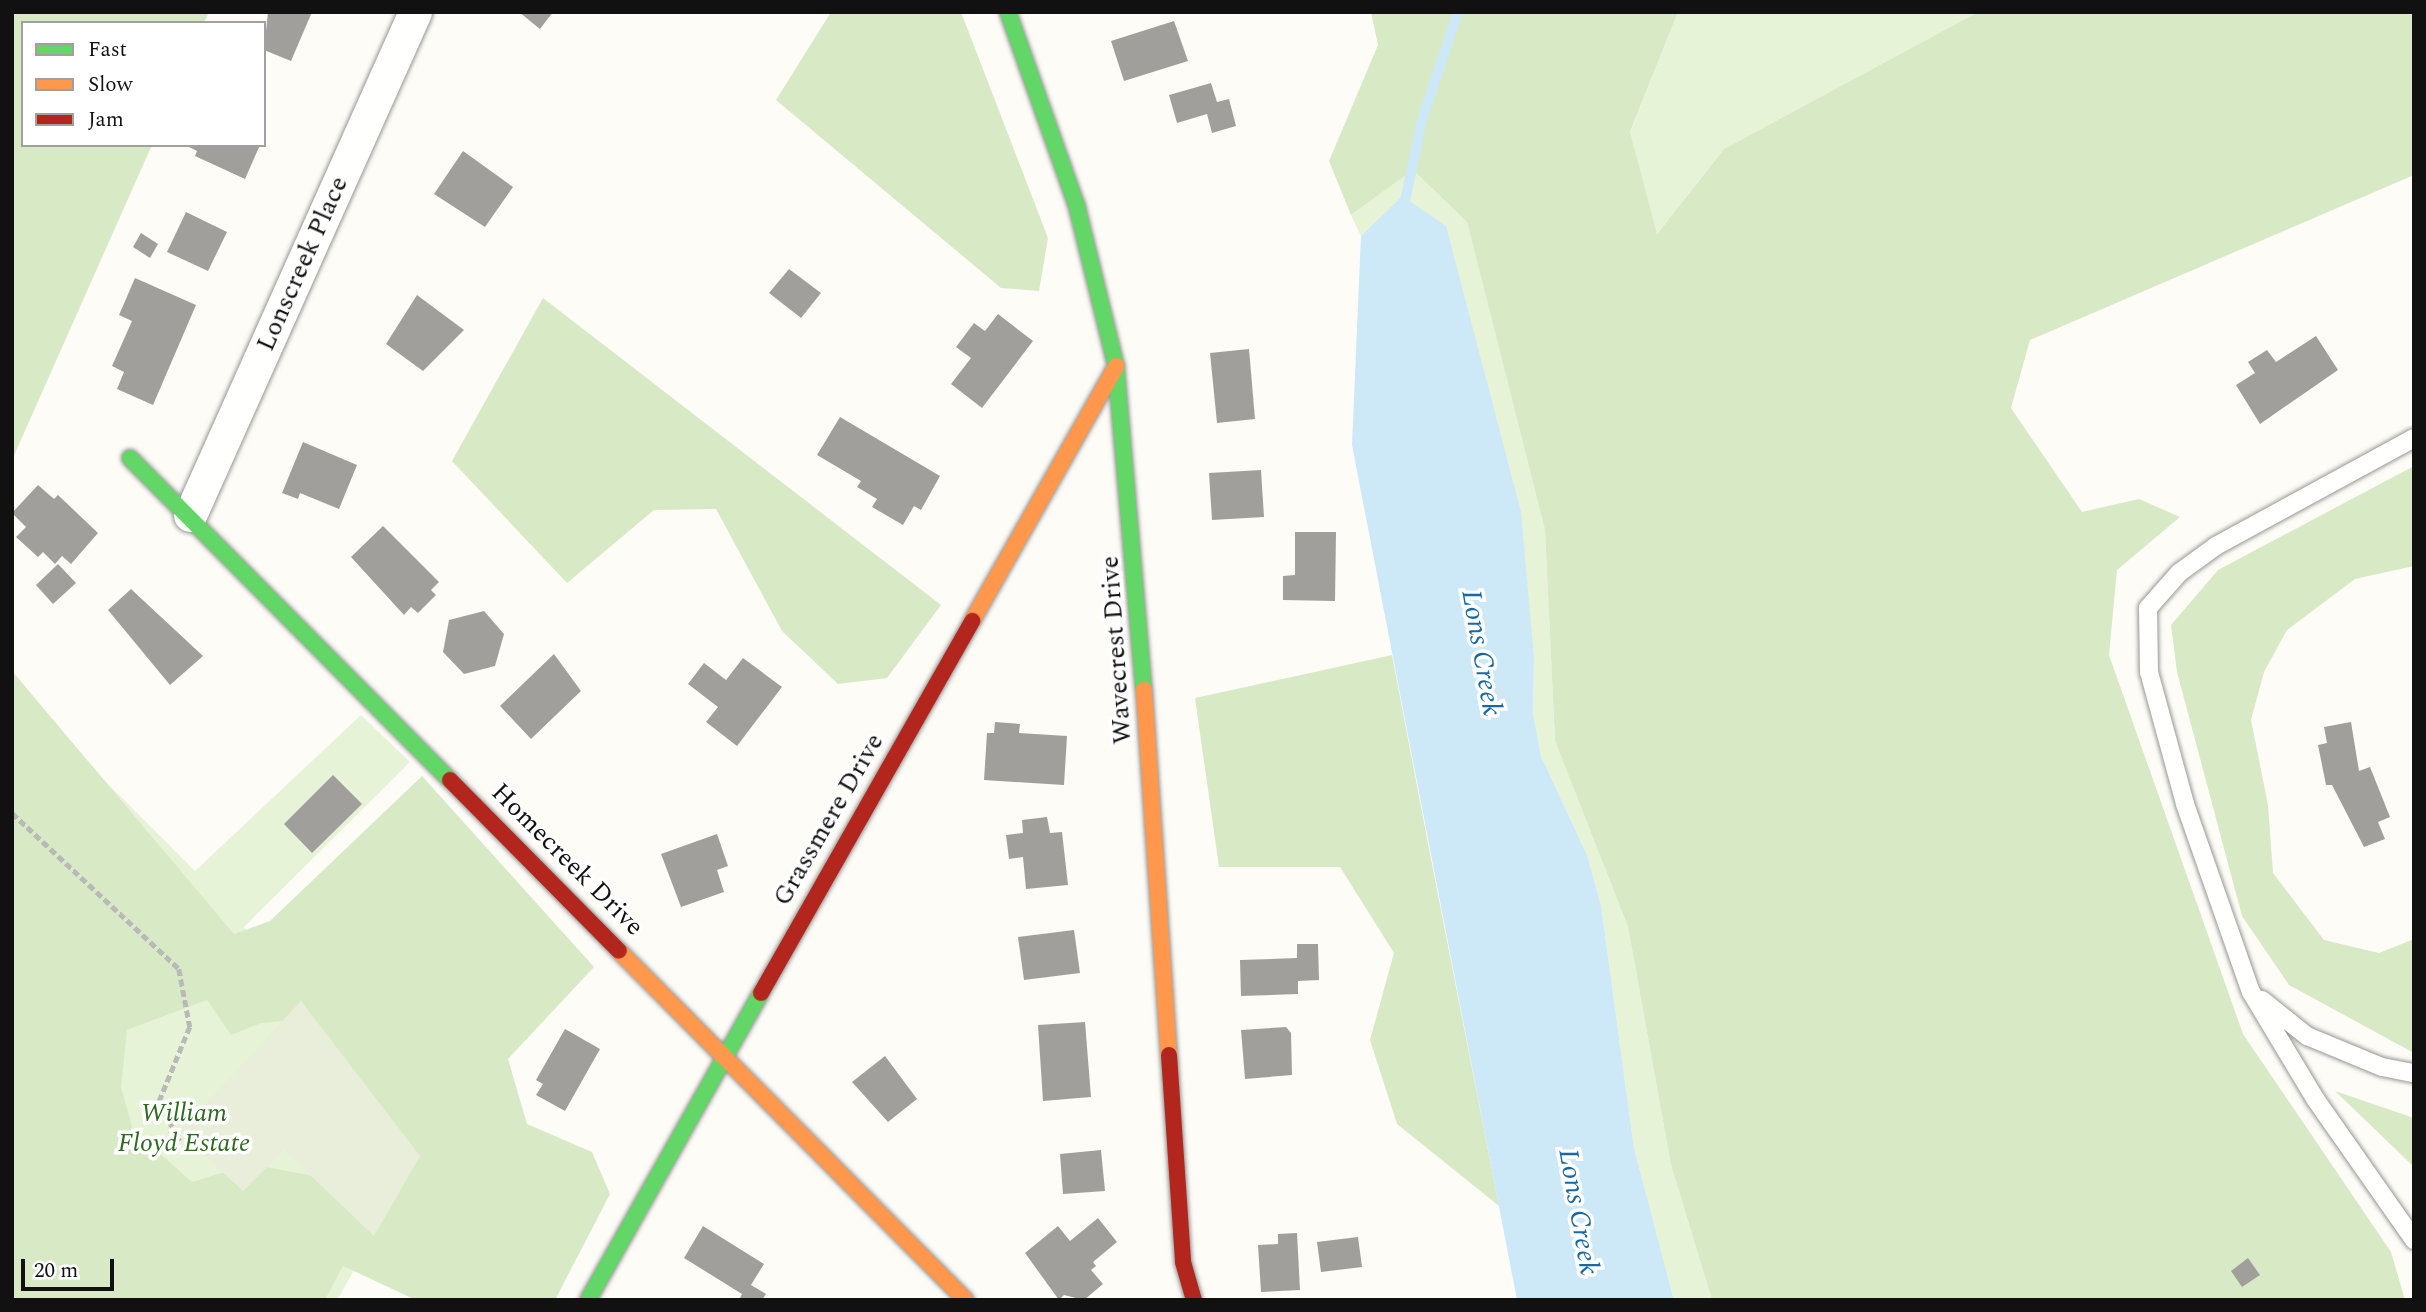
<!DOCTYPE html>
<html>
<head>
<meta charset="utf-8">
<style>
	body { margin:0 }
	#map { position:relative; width:2426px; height:1312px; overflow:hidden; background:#fdfcf7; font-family:Spectral,serif }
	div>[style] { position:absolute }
	.green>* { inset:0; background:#e7f3d7 }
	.forest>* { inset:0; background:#d8eac5 }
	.cemetery>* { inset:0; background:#e9eedb }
	.water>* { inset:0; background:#cde8f7 }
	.stream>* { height:10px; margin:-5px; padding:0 5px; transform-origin:5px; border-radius:5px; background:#cde8f7 }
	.building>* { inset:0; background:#a19f9c }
	.path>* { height:4.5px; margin-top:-2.25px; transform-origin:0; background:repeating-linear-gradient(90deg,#b9b9b8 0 7px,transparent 0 10.5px) }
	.roads { filter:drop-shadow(0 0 2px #979795) drop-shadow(0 0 2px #979795) }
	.lane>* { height:18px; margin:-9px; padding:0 9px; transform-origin:9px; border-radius:9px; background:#fffffe }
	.street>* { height:33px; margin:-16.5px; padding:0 16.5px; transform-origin:16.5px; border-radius:16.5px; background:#fffffe }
	.fast>* { height:16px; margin:-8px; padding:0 8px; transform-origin:8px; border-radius:8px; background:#63d668 }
	.slow>* { height:16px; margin:-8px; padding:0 8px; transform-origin:8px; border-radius:8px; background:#ff974d }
	.jam>* { height:16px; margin:-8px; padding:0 8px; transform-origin:8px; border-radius:8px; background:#b3261e }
	span { translate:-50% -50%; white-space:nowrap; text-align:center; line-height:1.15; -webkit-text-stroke:7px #fff; paint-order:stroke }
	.street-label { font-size:26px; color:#111 }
	.park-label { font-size:26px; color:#2f6b1f; font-style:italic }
	.water-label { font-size:28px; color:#1768a6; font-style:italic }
	.frame { position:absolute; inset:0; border:14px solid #111; pointer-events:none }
	.legend { position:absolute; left:21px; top:21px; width:245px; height:126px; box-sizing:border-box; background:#fff; border:2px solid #a0a0a0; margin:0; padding:9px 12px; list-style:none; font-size:21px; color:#111 }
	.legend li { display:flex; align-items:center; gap:14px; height:35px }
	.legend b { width:35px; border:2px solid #a0a0a0 }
	.scale { position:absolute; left:21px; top:1259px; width:93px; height:32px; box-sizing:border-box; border:4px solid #111; border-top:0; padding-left:9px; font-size:21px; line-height:24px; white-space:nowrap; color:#111; -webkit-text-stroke:5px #fff; paint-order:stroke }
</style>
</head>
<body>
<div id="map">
	<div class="green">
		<i style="clip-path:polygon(1678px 12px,1978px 12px,1724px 149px,1656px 235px,1630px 133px)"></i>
		<i style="clip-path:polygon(1413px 170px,1467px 222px,1545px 530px,1555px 741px,1628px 927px,1671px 1165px,1712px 1300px,1674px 1300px,1634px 1148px,1601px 905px,1587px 855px,1541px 756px,1533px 713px,1534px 659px,1402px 196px,1361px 236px,1351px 215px)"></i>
		<i style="clip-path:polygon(12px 688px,195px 871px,361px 715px,410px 762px,244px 927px,420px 1156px,337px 1300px,12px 1300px)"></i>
	</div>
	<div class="forest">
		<i style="clip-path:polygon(12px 12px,209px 12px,204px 23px,23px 23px,23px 145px,152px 145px,12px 460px)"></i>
		<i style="clip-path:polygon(831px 12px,961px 12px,1048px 238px,1039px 291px,1001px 288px,776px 100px)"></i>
		<i style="clip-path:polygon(1371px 12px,1678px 12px,1630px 132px,1657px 234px,1724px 149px,1978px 12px,2414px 12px,2414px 175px,2030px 340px,2011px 408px,2082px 512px,2139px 499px,2180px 517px,2117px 570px,2109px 655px,2243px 1034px,2391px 1252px,2405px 1300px,1712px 1300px,1671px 1165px,1628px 927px,1555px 741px,1545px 530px,1467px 222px,1413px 170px,1351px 215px,1329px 161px,1378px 45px)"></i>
		<i style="clip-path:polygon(543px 298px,941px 605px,887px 678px,838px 684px,782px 631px,716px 509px,654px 510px,567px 583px,452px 461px)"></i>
		<i style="clip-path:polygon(2414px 466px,2414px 566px,2355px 579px,2287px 630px,2264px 672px,2251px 720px,2268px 805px,2273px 873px,2324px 940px,2379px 953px,2414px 939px,2414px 1053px,2289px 985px,2242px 916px,2177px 672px,2171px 625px,2218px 570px)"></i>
		<i style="clip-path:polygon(1392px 655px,1431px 859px,1499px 1206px,1397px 1124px,1370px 1040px,1394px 953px,1340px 867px,1219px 867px,1195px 698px)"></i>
		<i style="clip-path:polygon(evenodd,12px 671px,234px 934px,270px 921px,422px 776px,594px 967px,508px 1059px,527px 1124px,592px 1152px,610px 1194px,555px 1300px,416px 1300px,343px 1266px,325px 1300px,12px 1300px,12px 671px,207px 1000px,231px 1035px,261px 1023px,306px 1019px,335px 1180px,250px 1164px,192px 1182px,133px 1130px,121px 1087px,127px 1030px,207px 1000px)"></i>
		<i style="clip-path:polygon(2335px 1091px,2414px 1118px,2414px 1167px)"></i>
	</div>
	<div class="cemetery">
		<i style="clip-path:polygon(301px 1001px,420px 1156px,374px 1236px,284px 1150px,243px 1191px,179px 1132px)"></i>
	</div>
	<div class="water">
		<i style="clip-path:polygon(1402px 196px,1446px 226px,1521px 512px,1534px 659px,1533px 713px,1541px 756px,1587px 855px,1601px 905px,1634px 1148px,1674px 1300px,1517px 1300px,1352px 445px,1361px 236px)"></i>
	</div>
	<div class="stream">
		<i style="left:1404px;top:206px;width:88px;rotate:-78.2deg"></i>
		<i style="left:1422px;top:120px;width:114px;rotate:-71.6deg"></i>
	</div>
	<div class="building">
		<i style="clip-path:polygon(268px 12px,312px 12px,291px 61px,264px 50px)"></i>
		<i style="clip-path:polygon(519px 12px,553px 12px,540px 29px)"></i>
		<i style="clip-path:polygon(1174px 21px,1188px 61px,1124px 81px,1111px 41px)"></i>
		<i style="clip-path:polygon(1211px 83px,1217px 102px,1229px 99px,1236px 126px,1212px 133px,1207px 114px,1177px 123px,1169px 95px)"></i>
		<i style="clip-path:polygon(185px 145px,260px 145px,245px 179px,195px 156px,197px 151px)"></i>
		<i style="clip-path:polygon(463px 151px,513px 187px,485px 227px,434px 194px)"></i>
		<i style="clip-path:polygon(186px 212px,227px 232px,208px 271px,167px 252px)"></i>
		<i style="clip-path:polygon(141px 233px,158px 244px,150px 258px,133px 247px)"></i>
		<i style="clip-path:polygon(789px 269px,821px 293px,801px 318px,769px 293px)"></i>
		<i style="clip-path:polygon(135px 278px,196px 305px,153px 405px,117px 389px,124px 372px,112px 366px,132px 321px,119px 315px)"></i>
		<i style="clip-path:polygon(417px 295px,464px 330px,423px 371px,386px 344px)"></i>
		<i style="clip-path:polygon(998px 314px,1033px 341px,982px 408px,951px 384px,971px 358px,956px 347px,974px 323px,985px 331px)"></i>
		<i style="clip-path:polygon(2316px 336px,2338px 370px,2260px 424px,2236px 385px,2255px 373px,2248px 362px,2267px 350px,2276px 362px)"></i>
		<i style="clip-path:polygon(1249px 349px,1255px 419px,1217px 423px,1210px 353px)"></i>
		<i style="clip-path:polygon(840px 417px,940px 476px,921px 510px,914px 506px,903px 525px,872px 507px,877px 499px,857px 487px,861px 481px,817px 455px)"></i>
		<i style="clip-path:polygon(303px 442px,357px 465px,339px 509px,300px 493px,298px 499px,282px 493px)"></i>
		<i style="clip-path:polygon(1261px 470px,1264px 517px,1212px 520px,1209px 473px)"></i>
		<i style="clip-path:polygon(38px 485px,54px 499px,58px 495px,98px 533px,71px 564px,62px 556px,55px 564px,43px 552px,38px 557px,16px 537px,26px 527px,12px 513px)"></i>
		<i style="clip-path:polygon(383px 526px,439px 582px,431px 590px,436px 595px,418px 613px,411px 607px,404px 615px,351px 557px)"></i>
		<i style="clip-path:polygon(1295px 532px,1336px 532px,1335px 601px,1283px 600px,1283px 576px,1295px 575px)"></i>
		<i style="clip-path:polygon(58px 564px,76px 583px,53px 604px,36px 585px)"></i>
		<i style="clip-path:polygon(131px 589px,203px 656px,170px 685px,108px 610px)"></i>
		<i style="clip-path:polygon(484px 611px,504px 634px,495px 666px,464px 674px,443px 652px,449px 620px)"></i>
		<i style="clip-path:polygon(554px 654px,581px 691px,531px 739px,500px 706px)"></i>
		<i style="clip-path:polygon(743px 658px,782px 687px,737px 746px,706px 722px,718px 707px,688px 684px,704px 663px,726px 680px)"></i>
		<i style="clip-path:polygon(995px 722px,1020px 724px,1019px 733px,1067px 736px,1064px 785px,984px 780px,987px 733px,994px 733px)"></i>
		<i style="clip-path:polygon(2351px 722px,2359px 771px,2370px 767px,2390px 817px,2378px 822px,2385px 839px,2364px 847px,2332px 785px,2326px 785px,2318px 745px,2327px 743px,2324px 727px)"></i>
		<i style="clip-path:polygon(333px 775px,362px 804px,312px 853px,284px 824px)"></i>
		<i style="clip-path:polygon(1047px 817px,1050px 833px,1062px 832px,1068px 885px,1026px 889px,1023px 857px,1009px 859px,1006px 835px,1023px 833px,1022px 820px)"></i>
		<i style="clip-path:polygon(717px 834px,728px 866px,717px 870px,724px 892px,681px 907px,661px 854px)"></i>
		<i style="clip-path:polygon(1074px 930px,1080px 973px,1024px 980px,1018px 937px)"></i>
		<i style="clip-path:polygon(1297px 944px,1318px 944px,1319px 980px,1298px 981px,1298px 994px,1241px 996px,1240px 960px,1297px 958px)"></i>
		<i style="clip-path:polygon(1085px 1022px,1091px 1097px,1043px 1101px,1038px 1025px)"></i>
		<i style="clip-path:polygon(1286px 1027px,1291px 1033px,1292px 1075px,1245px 1079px,1241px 1030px)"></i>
		<i style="clip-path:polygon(565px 1029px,600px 1049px,565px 1111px,536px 1095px,543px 1084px,536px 1080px)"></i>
		<i style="clip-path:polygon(885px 1056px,917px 1099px,888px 1122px,852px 1082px)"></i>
		<i style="clip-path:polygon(1101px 1150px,1105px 1191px,1063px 1194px,1060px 1154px)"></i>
		<i style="clip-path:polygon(1098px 1218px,1117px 1242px,1093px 1262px,1096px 1266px,1091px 1270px,1103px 1284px,1084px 1300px,1064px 1295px,1059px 1300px,1025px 1253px,1058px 1226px,1070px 1241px)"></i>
		<i style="clip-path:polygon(703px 1226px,764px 1264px,751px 1285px,766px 1294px,762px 1300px,739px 1300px,742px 1294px,684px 1258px)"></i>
		<i style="clip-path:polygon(1297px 1233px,1300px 1290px,1261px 1292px,1258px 1245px,1278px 1244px,1278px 1234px)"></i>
		<i style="clip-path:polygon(1358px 1237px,1362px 1267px,1321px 1272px,1317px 1242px)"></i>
		<i style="clip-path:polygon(2248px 1258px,2260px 1275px,2242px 1287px,2231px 1271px)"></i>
	</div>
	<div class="path">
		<i style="left:12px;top:813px;width:229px;rotate:43deg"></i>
		<i style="left:179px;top:969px;width:59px;rotate:79.3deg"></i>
		<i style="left:190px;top:1027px;width:81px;rotate:112.5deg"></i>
		<i style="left:159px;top:1102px;width:44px;rotate:61.7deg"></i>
	</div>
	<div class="roads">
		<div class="lane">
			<i style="left:2414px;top:438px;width:226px;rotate:151.4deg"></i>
			<i style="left:2216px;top:546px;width:46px;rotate:143.9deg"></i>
			<i style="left:2179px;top:573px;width:47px;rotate:131.5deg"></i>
			<i style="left:2148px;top:608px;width:64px;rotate:89.1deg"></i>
			<i style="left:2149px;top:672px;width:137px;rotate:74.7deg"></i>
			<i style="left:2185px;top:804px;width:199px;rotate:70.7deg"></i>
			<i style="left:2251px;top:992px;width:126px;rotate:59deg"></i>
			<i style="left:2316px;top:1100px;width:171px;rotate:55deg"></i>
			<i style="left:2262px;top:1000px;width:58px;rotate:38.7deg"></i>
			<i style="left:2307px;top:1036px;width:81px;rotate:22.5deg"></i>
			<i style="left:2382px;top:1067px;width:33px;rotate:11deg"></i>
		</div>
		<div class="street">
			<i style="left:190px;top:515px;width:551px;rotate:-65.9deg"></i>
		</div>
		<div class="fast">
			<i style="left:1008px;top:12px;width:207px;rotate:70.5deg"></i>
			<i style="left:1077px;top:207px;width:164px;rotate:76.2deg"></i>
			<i style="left:1116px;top:366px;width:325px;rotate:85.1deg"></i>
			<i style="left:130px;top:458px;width:454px;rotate:45.2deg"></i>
			<i style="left:588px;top:1300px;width:352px;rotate:-60.6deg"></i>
		</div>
		<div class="slow">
			<i style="left:972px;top:621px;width:293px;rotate:-60.5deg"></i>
			<i style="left:1144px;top:690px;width:366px;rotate:86.1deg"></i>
			<i style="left:619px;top:951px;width:492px;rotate:45.2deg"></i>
		</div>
		<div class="jam">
			<i style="left:450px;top:780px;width:240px;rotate:45.3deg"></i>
			<i style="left:761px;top:993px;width:428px;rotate:-60.4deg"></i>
			<i style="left:1169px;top:1055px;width:207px;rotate:86.1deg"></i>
			<i style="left:1183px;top:1262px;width:40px;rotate:74deg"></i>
		</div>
	</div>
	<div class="street-label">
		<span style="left:303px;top:264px;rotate:-66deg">Lonscreek Place</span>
		<span style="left:1117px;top:650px;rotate:-94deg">Wavecrest Drive</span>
		<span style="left:829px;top:820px;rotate:-60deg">Grassmere Drive</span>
		<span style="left:567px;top:860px;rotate:45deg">Homecreek Drive</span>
	</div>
	<div class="park-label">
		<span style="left:184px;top:1129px">William<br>Floyd Estate</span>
	</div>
	<div class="water-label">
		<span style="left:1481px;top:653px;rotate:80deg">Lons Creek</span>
		<span style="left:1578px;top:1212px;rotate:80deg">Lons Creek</span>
	</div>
	<div class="frame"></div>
	<ul class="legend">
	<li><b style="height:9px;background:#63d668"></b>Fast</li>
	<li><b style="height:9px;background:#ff974d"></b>Slow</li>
	<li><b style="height:9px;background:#b3261e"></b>Jam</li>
	</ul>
	<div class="scale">20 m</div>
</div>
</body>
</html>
